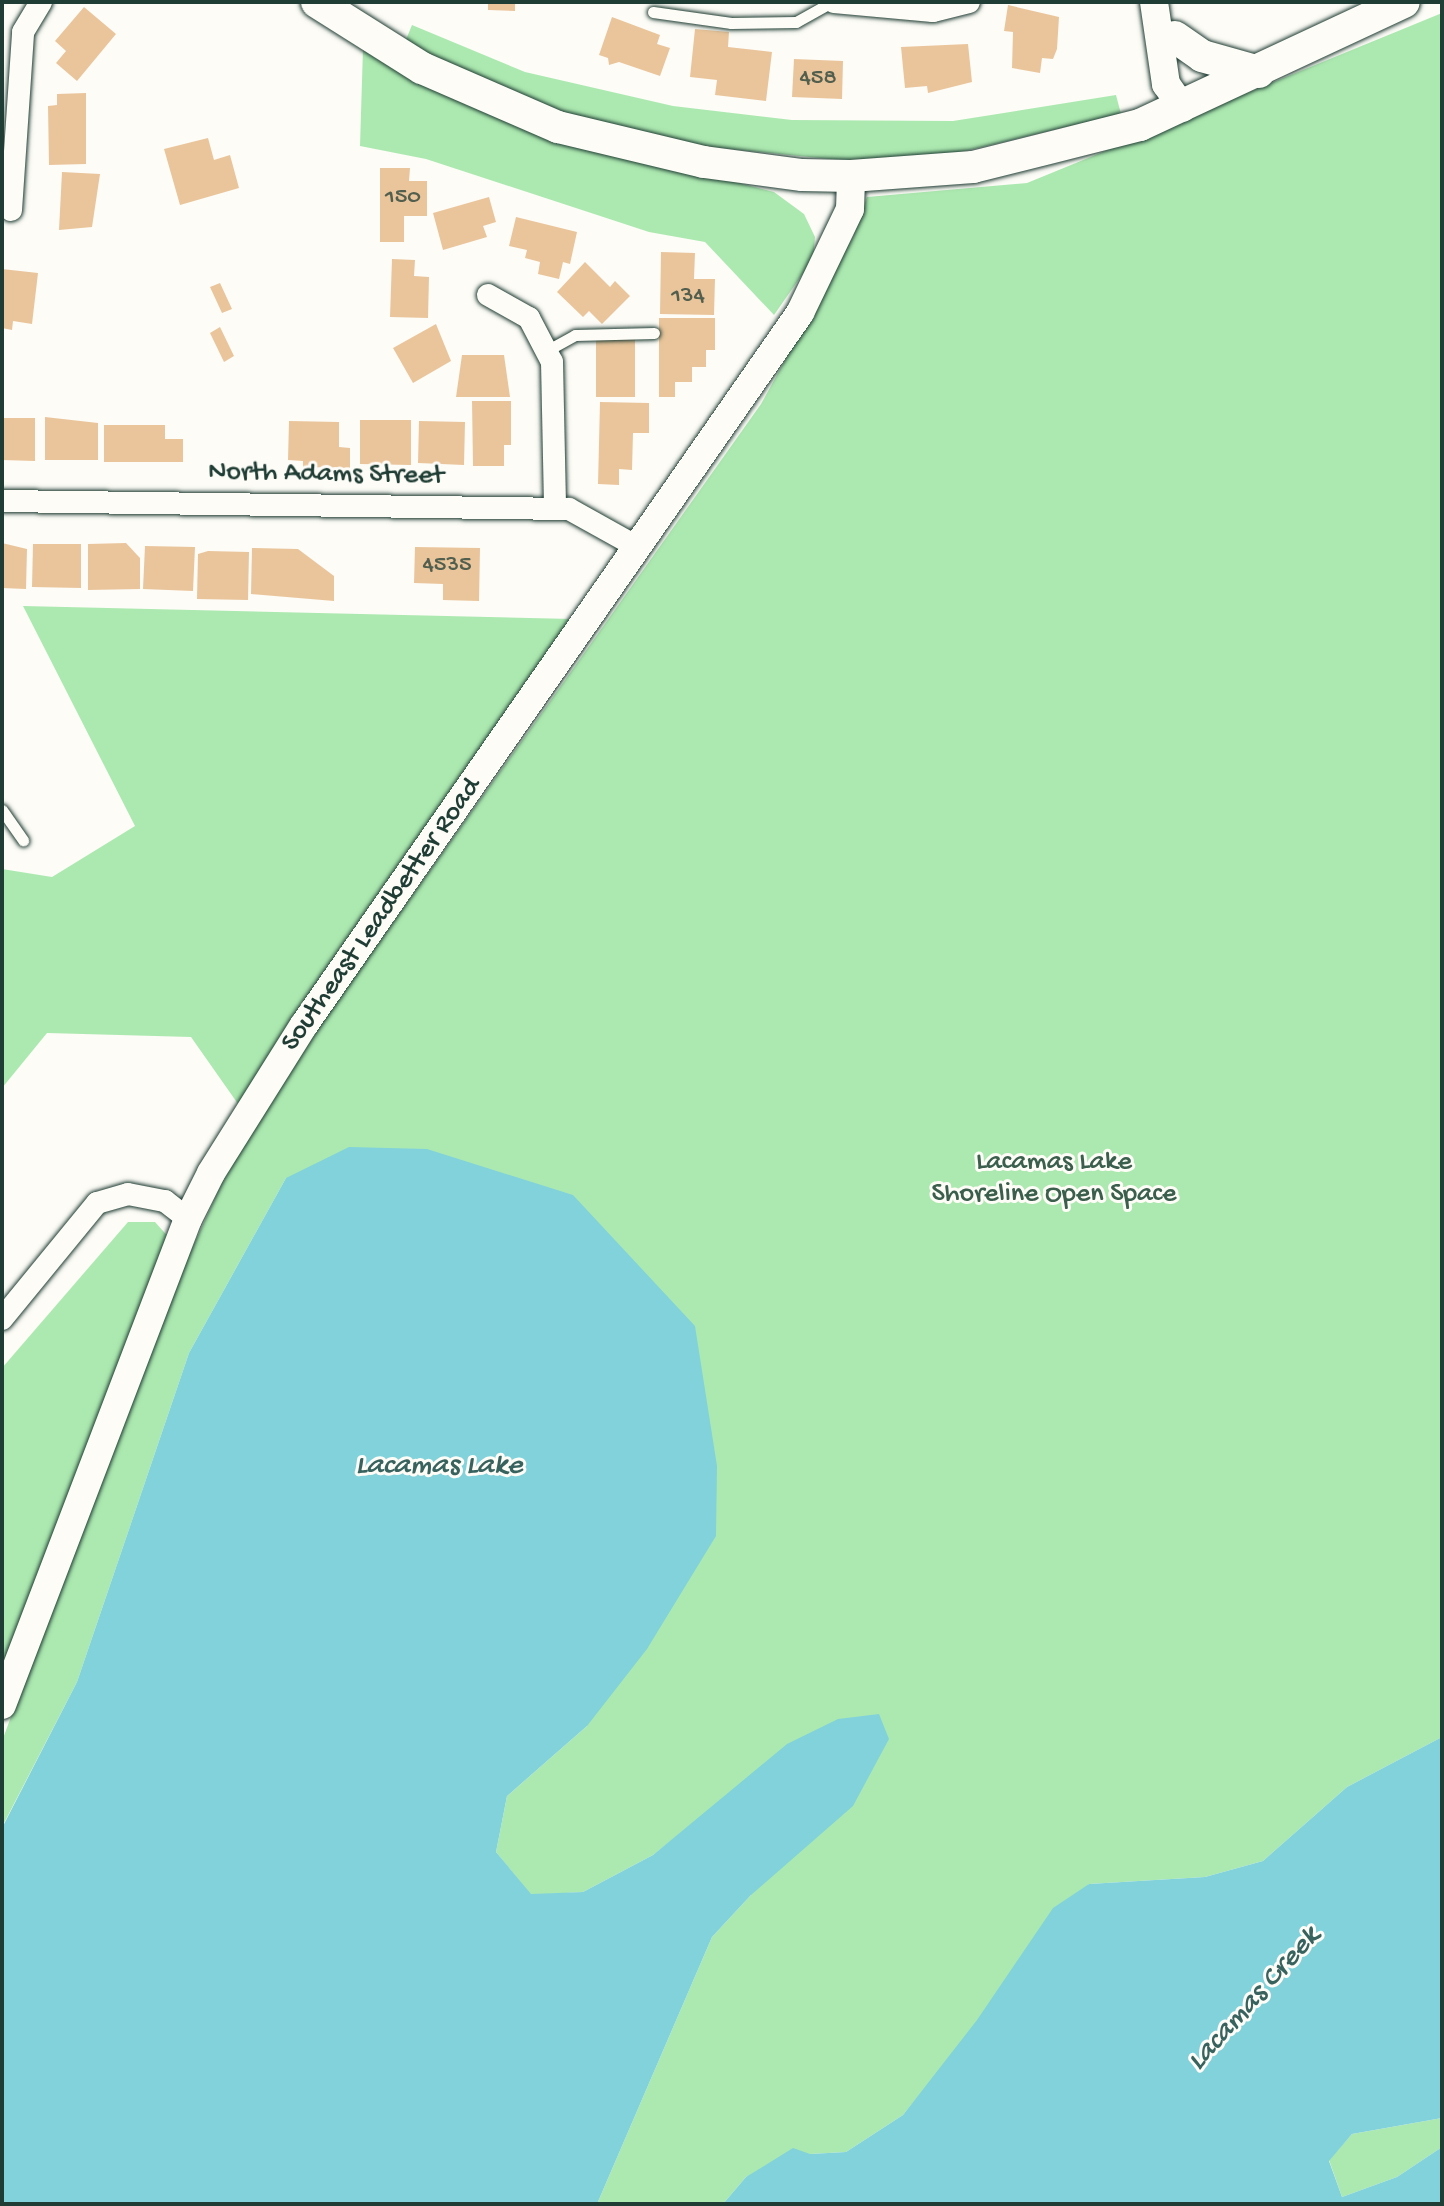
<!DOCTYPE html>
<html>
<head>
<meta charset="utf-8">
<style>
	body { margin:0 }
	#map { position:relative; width:1444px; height:2206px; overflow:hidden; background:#fdfcf7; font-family:"Gochi Hand",sans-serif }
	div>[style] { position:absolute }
	.green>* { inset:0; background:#ace9b0 }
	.water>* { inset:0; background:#81d2db }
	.building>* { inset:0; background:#eac59b }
	.roads { filter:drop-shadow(0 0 2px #1f3d34) drop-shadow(0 0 2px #1f3d34) }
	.service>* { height:11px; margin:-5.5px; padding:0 5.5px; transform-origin:5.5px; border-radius:5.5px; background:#fdfcf7 }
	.minor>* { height:22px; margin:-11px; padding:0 11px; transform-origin:11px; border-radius:11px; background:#fdfcf7 }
	.tertiary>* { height:28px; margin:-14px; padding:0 14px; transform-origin:14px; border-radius:14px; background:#fdfcf7 }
	.secondary>* { height:32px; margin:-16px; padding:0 16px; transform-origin:16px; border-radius:16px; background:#fdfcf7 }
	span { translate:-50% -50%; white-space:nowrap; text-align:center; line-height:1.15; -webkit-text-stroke:6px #fdfcf7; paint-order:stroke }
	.number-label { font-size:24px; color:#525f4e }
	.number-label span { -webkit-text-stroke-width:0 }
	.street-label { font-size:28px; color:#1f3d34 }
	.park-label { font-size:28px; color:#3b5f4d }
	.water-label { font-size:30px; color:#38625e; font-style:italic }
	.frame { position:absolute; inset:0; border:4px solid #1f3d34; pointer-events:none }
</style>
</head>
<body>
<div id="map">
	<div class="green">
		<i style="clip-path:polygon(1442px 13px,1442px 1737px,1347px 1787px,1263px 1861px,1205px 1877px,1089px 1884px,903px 2115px,846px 2152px,810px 2154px,746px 2177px,723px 2204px,597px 2204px,712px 1937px,751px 1895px,720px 1802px,653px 1855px,583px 1892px,531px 1895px,496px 1852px,507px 1796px,587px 1726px,286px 1178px,189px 1353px,77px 1682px,2px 1827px,2px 1741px,156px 1327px,222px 1183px,339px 984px,377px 945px,761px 404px,853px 237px,867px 197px,1027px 183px)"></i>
		<i style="clip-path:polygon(412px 25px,525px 72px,673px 106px,792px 120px,953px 121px,1116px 95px,1121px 114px,931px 159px,839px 160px,689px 145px,611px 133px,403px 47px)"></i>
		<i style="clip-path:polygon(363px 48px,712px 176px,774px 192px,804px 214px,815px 237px,813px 259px,774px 315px,705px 242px,649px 232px,426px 159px,360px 146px)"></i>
		<i style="clip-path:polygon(23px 606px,573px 619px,243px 1111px,191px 1037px,47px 1033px,2px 1088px,2px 869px,52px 877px,135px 826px)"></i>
		<i style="clip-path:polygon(128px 1222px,155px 1222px,172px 1241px,2px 1678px,2px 1368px)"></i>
		<i style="clip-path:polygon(1442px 2118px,1442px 2147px,1397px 2177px,1342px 2197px,1329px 2160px,1352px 2134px)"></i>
	</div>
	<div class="water">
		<i style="clip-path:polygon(349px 1147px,427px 1149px,573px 1195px,695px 1326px,717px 1466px,716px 1536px,647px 1649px,587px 1726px,507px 1796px,496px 1852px,531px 1894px,583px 1892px,653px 1855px,787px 1744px,838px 1719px,879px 1714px,889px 1739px,853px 1806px,751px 1895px,712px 1937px,597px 2204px,2px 2204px,2px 1828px,77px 1682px,189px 1353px,286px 1178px)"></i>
		<i style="clip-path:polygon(1442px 1737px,1442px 2118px,1352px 2134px,1329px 2161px,1342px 2197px,1397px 2177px,1442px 2147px,1442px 2204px,723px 2204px,746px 2177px,793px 2148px,810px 2154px,846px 2152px,903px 2115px,977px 2020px,1053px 1908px,1089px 1884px,1205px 1877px,1263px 1861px,1347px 1787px)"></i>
	</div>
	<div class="building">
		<i style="clip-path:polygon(488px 2px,515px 2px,515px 11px,488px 10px)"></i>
		<i style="clip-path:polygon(1008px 5px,1059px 17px,1057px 49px,1053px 59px,1042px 58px,1040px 73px,1012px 68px,1013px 32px,1004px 31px)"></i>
		<i style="clip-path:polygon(84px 7px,116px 34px,77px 81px,56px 63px,66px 51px,55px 41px)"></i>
		<i style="clip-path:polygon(612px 17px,660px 35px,657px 44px,670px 48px,660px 76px,619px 62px,609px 65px,608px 58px,599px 55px)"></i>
		<i style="clip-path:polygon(695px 29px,729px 32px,728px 47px,772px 52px,766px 101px,715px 95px,717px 80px,690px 77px)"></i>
		<i style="clip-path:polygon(968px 44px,972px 82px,928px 93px,927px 86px,905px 88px,901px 47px)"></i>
		<i style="clip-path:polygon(794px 59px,843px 61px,842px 99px,792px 97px)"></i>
		<i style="clip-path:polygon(86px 93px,86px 164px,49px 165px,48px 106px,57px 105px,57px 94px)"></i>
		<i style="clip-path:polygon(208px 138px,214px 160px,230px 155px,239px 188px,180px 205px,164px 149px)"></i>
		<i style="clip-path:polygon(380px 168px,410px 168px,409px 181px,427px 181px,427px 216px,404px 216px,404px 242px,380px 242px)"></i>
		<i style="clip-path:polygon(62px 172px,100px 174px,92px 227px,59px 230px)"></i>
		<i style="clip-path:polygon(489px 197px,496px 222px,483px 226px,487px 237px,443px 250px,433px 213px)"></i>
		<i style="clip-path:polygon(516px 217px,577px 232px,570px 264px,563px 262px,559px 279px,538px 274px,540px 262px,525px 258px,527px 250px,509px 246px)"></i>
		<i style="clip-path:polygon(661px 252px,695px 253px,694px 279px,715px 279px,714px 315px,660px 314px)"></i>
		<i style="clip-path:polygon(392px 259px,415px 260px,414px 276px,429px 277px,428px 318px,390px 317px)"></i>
		<i style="clip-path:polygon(585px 262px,610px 287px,615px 281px,630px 296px,602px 324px,589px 311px,583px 317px,557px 292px)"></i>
		<i style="clip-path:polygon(2px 269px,38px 273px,32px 324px,13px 321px,12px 330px,2px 328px)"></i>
		<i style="clip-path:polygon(220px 283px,232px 309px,222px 313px,210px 287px)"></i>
		<i style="clip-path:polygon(659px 318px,715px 318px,715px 350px,706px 350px,706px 367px,692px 367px,692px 382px,675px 382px,675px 397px,659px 397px)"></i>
		<i style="clip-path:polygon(436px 324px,451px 361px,413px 383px,393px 348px)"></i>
		<i style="clip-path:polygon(220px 327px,234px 356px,224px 362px,210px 333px)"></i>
		<i style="clip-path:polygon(596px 339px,635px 339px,635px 397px,596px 397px)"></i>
		<i style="clip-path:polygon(462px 355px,504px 355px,510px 397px,456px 397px)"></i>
		<i style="clip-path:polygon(472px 401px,511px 401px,511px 445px,504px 445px,504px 466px,473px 466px)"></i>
		<i style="clip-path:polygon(600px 402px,649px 403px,649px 433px,633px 433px,632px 470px,619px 469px,619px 485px,598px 484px)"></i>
		<i style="clip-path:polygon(45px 417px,98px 423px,98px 460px,45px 460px)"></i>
		<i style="clip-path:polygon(2px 418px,35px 418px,35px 461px,2px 460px)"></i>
		<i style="clip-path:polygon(360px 420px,411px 420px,411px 465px,360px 464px)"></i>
		<i style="clip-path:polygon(289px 421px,339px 422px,339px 447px,350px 448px,350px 468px,303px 467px,303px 461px,288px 460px)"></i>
		<i style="clip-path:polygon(419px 421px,465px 422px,464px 465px,418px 463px)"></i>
		<i style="clip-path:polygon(104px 425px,165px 425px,165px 439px,183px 439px,183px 462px,104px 462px)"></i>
		<i style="clip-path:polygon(2px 543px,27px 549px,26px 589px,2px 588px)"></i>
		<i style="clip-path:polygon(126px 543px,140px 558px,140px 589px,88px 590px,88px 544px)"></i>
		<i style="clip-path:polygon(33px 544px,81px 544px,81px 588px,32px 587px)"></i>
		<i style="clip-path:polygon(145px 546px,195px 547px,193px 591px,143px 589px)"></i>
		<i style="clip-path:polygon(415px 547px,480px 548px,479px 601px,443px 600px,443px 584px,414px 583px)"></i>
		<i style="clip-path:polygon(252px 548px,298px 549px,334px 576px,334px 601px,251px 594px)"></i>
		<i style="clip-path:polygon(208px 551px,249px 552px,248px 600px,197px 599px,198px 554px)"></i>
	</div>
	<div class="roads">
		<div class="service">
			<i style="left:653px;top:12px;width:79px;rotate:8deg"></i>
			<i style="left:731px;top:23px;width:65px;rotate:-0.9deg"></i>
			<i style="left:796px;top:22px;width:41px;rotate:-29.1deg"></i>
			<i style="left:548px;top:350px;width:31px;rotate:-29deg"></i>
			<i style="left:575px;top:335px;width:79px;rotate:-1.5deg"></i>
			<i style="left:2px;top:810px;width:37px;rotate:55deg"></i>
		</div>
		<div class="minor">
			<i style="left:834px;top:2px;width:99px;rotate:5.2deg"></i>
			<i style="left:933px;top:11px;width:37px;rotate:-14deg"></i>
			<i style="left:11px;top:210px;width:178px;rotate:-86.1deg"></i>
			<i style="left:23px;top:32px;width:35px;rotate:-59deg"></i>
			<i style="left:488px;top:295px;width:47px;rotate:29.3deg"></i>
			<i style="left:529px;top:318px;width:50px;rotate:62.4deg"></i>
			<i style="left:552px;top:362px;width:146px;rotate:88.8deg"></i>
			<i style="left:2px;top:501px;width:567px;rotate:0.81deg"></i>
			<i style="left:569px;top:509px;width:80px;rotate:29.1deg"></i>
			<i style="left:2px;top:1319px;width:150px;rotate:-50.7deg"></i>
			<i style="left:97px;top:1203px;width:32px;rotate:-16deg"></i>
			<i style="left:128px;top:1194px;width:38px;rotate:11deg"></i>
			<i style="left:165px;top:1201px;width:29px;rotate:38deg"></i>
		</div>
		<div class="tertiary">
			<i style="left:1154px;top:2px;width:83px;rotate:81.7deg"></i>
			<i style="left:1166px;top:84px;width:29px;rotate:55deg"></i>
			<i style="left:2px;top:1705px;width:520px;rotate:-69.06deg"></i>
			<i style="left:188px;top:1219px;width:51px;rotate:-63.4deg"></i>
			<i style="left:211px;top:1173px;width:175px;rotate:-57.9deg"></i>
			<i style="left:304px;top:1025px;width:868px;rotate:-55.14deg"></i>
			<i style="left:800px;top:313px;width:115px;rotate:-64.3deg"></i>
			<i style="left:850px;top:209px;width:33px;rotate:-88deg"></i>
		</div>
		<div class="secondary">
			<i style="left:317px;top:2px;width:124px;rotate:32.2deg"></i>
			<i style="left:422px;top:68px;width:148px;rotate:23.5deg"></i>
			<i style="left:558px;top:127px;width:150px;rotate:13.5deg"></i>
			<i style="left:704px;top:162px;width:99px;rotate:7.6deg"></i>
			<i style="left:802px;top:175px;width:49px;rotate:1.2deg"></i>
			<i style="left:851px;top:176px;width:122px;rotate:-4.2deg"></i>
			<i style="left:973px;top:167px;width:172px;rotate:-14.1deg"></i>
			<i style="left:1140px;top:125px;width:291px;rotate:-25deg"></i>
			<i style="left:1175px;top:37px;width:33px;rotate:35deg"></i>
			<i style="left:1202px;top:56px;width:59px;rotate:15.7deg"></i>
		</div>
	</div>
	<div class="number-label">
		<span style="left:818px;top:79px">458</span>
		<span style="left:403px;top:198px">150</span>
		<span style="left:688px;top:297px">134</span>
		<span style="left:447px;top:566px">4535</span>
	</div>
	<div class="street-label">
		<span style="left:326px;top:475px;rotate:1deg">North Adams Street</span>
		<span style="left:382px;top:915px;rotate:-55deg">Southeast Leadbetter Road</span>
	</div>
	<div class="park-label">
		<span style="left:1054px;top:1179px">Lacamas Lake<br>Shoreline Open Space</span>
	</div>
	<div class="water-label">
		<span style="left:439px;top:1467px">Lacamas Lake</span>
		<span style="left:1255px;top:2000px;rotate:-48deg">Lacamas Creek</span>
	</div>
	<div class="frame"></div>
</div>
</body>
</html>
